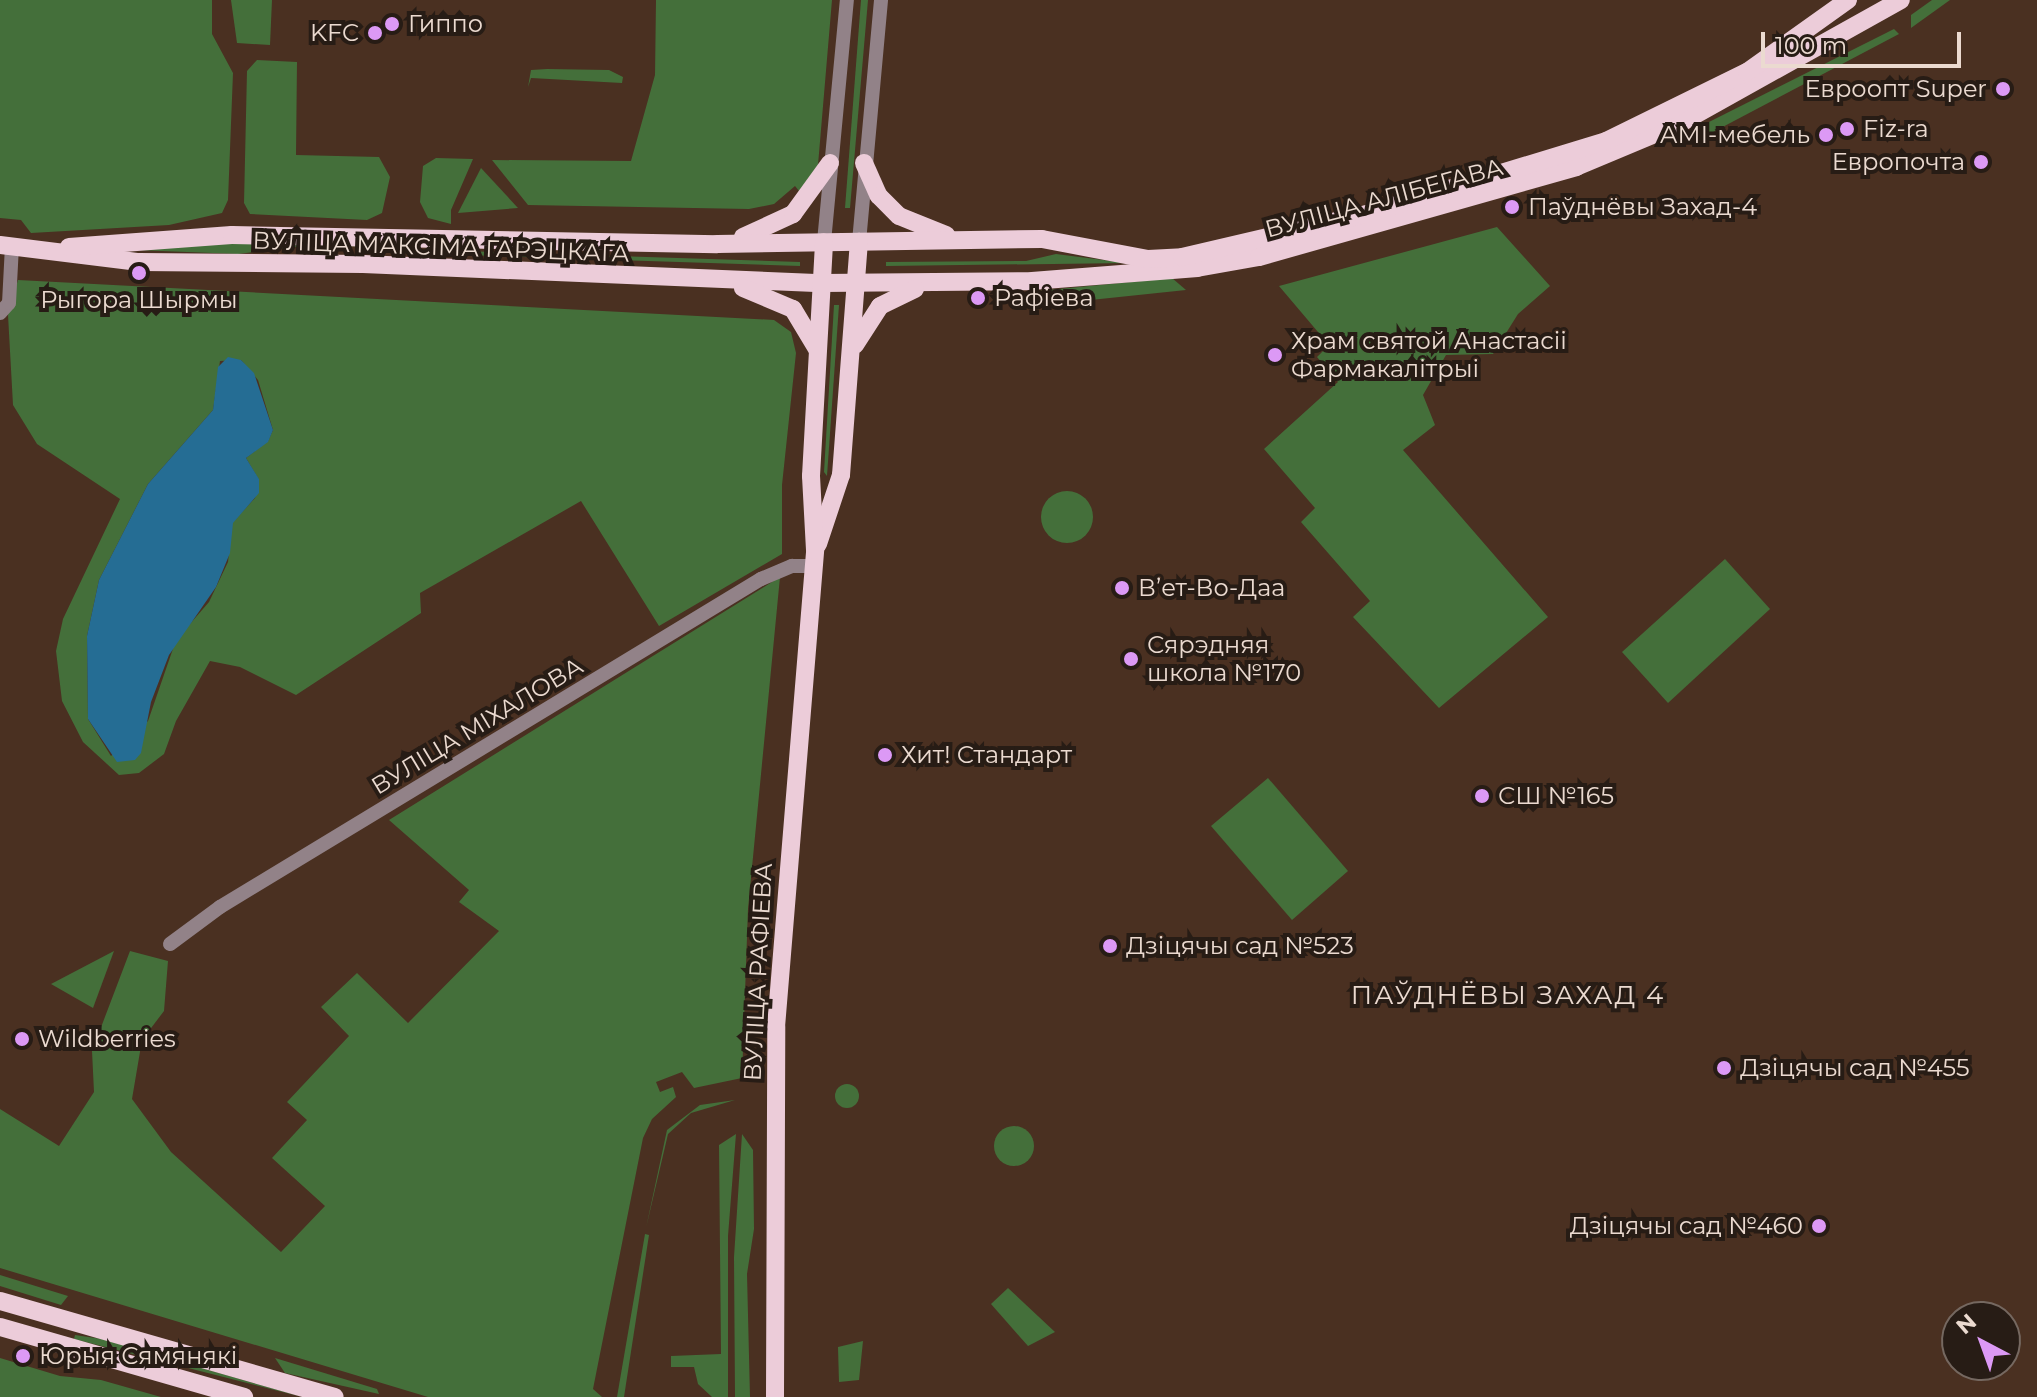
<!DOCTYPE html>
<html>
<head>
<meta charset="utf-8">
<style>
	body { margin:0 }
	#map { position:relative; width:2037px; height:1397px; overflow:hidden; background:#4a3021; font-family:Montserrat,sans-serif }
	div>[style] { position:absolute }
	.green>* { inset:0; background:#446f3a }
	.round { border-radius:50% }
	.water>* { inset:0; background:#256d94 }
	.minor>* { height:14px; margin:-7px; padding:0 7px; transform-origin:7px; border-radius:7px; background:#928288 }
	.major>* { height:18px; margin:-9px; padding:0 9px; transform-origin:9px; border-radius:9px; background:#ecccd9 }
	.dots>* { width:22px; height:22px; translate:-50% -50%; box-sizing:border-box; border:4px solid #271c15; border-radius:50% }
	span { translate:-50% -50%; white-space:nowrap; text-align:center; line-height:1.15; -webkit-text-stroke:8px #271c15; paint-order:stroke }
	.poi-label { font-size:24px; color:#ebdad0 }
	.left { translate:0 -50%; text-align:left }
	.right { translate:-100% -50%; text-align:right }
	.street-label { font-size:24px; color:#ebdad0 }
	.neighbourhood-label { font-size:26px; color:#ebdad0; letter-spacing:2px }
	.north { position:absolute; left:1941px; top:1301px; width:80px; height:80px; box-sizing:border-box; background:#271c15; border:2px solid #756860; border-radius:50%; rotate:319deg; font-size:22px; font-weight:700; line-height:32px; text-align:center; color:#ebdad0 }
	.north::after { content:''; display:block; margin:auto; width:28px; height:36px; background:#dc99f5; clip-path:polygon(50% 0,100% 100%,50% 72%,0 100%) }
	.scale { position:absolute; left:1761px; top:32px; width:200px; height:36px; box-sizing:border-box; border:4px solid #ebdad0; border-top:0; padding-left:10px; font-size:24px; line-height:28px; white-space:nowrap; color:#ebdad0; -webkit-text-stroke:6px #271c15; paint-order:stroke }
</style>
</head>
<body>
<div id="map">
	<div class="green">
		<i style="clip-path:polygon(0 0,212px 0,212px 34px,233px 73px,228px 200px,222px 213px,169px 225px,31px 233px,21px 220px,0 218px)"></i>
		<i style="clip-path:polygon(231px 0,272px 0,270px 45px,237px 43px)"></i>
		<i style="clip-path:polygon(656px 0,832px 0,818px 165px,799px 191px,795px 186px,774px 204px,749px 209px,528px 205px,492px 160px,631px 161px,655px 75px)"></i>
		<i style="clip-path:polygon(861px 0,868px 0,850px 208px,845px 208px)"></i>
		<i style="clip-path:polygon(1932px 0,1950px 0,1911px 28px,1911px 15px)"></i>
		<i style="clip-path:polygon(1894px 29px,1899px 34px,1696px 141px,1701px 126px)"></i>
		<i style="clip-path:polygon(257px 60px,297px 62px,296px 155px,379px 157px,390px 177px,382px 213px,367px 220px,250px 214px,244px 203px,247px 71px)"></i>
		<i style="clip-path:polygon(547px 69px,609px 70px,623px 77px,622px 83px,531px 78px,528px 87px,531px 70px)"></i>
		<i style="clip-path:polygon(436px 158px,473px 159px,451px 210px,451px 224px,428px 218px,420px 202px,423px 166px)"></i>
		<i style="clip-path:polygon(481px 168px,518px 208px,458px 213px)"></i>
		<i style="clip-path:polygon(1497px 227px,1550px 286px,1518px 314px,1493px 354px,1446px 355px,1423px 395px,1435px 425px,1403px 450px,1548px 617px,1439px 708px,1353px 617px,1370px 601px,1301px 522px,1315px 508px,1264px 449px,1338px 382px,1317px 357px,1329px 345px,1279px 286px)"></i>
		<i style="clip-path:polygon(251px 240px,374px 246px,296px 247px,238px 254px,136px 250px)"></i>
		<i style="clip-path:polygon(461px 251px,800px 262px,800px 266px,461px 255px)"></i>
		<i style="clip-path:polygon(1056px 254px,1127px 263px,886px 266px,886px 262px,1026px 261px)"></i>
		<i style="clip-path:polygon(1172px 278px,1186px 290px,1043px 305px,1038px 301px,1038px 291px)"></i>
		<i style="clip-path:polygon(evenodd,18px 280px,774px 320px,791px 332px,796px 353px,782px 485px,782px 554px,659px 626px,581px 501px,420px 593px,421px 613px,296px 695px,240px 667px,210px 661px,176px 721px,164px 754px,139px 773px,119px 775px,83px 742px,62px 701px,56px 651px,63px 619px,120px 499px,37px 444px,13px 405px,8px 315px,18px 280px,241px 360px,258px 380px,273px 430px,268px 441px,246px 458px,259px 480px,255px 498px,232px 523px,228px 562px,209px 602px,176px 640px,148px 721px,111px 756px,88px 719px,87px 636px,99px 580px,148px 484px,213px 410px,220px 361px,241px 360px)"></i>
		<i style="clip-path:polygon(834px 305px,839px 305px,827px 476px,824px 472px)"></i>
		<i class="round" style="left:1041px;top:491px;width:52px;height:52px"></i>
		<i style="clip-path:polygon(1725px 559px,1770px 609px,1668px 703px,1622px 652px)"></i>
		<i style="clip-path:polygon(780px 577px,748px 909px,742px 1078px,694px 1088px,682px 1072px,656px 1082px,660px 1092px,673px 1087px,676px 1097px,652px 1119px,643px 1138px,593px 1389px,602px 1397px,428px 1397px,0 1268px,0 1109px,59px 1146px,94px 1092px,92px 1051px,130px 951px,168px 961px,164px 1011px,142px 1040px,132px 1099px,171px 1152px,281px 1252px,325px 1206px,272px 1158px,307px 1120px,287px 1102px,349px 1036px,321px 1007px,357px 973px,408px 1023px,499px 931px,459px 902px,469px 890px,389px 820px)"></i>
		<i style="clip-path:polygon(1268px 778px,1348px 871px,1292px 920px,1211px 826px)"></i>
		<i style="clip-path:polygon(114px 951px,93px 1008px,51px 984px)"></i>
		<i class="round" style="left:835px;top:1084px;width:24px;height:24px"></i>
		<i style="clip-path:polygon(735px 1100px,691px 1113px,668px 1134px,646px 1228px,667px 1130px,700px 1105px)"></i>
		<i class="round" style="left:994px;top:1126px;width:40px;height:40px"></i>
		<i style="clip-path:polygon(736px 1134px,728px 1236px,728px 1397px,712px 1397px,698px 1384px,694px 1367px,671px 1367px,671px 1356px,721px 1354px,719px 1145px)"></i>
		<i style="clip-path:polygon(742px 1134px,753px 1150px,754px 1229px,747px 1274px,750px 1397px,735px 1397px,734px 1257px)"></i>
		<i style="clip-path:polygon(645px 1234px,649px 1235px,624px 1397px,617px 1397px)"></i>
		<i style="clip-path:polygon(0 1275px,68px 1296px,61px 1305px,0 1286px)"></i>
		<i style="clip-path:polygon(1008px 1288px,1055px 1332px,1028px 1346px,991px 1304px)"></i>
		<i style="clip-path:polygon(75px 1335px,102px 1339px,302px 1397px,74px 1339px)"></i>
		<i style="clip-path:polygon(863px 1341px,859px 1380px,839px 1382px,838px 1347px)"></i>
		<i style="clip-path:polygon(0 1358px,60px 1376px,101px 1380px,161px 1397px,0 1397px)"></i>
		<i style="clip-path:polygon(275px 1358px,377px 1389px,379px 1394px,285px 1373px)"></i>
	</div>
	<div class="water">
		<i style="clip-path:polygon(228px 357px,241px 360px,254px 373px,273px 430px,268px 442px,246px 458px,259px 479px,259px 493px,233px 523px,230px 553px,216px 587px,169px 655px,151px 702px,141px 753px,135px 760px,117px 762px,88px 719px,87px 636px,99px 580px,148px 484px,213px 410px,218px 367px)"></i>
	</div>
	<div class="minor">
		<i style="left:824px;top:242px;width:243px;rotate:-84.6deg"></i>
		<i style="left:859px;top:242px;width:243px;rotate:-84.8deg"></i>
		<i style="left:0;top:313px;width:13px;rotate:-48deg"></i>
		<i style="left:9px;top:303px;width:57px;rotate:-87deg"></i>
		<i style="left:170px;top:944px;width:62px;rotate:-36.5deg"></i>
		<i style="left:220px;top:907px;width:633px;rotate:-31.23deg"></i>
		<i style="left:761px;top:579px;width:34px;rotate:-23deg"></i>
		<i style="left:792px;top:566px;width:22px"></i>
	</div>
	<div class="major">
		<i style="left:864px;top:163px;width:36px;rotate:66deg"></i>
		<i style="left:879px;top:196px;width:28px;rotate:45deg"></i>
		<i style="left:899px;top:216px;width:51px;rotate:22deg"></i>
		<i style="left:743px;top:237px;width:55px;rotate:-24.7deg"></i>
		<i style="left:793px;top:214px;width:63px;rotate:-54deg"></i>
		<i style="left:0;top:245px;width:140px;rotate:7deg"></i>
		<i style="left:139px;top:262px;width:224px;rotate:0.5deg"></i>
		<i style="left:363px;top:264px;width:459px;rotate:2.4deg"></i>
		<i style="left:822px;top:283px;width:210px;rotate:-0.5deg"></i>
		<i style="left:1032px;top:281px;width:166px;rotate:-4.5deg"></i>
		<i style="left:1197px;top:268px;width:63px;rotate:-10.1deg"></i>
		<i style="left:1259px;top:257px;width:330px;rotate:-15.8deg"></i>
		<i style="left:1576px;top:167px;width:112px;rotate:-22.7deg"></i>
		<i style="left:1679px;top:124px;width:254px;rotate:-29.2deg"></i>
		<i style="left:69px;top:247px;width:163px;rotate:-4.2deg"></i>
		<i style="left:232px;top:235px;width:485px;rotate:1.1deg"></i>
		<i style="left:717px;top:244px;width:325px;rotate:-0.9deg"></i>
		<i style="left:1042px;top:239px;width:108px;rotate:10.7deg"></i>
		<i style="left:1148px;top:259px;width:34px;rotate:-3deg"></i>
		<i style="left:1182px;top:257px;width:186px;rotate:-13.1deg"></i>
		<i style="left:1363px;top:215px;width:254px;rotate:-16.9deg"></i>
		<i style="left:1606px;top:141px;width:157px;rotate:-26.1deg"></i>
		<i style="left:1747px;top:72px;width:124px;rotate:-35.5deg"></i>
		<i style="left:743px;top:288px;width:54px;rotate:22.8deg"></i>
		<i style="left:793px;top:309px;width:47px;rotate:59deg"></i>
		<i style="left:855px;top:345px;width:46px;rotate:-57.3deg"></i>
		<i style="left:880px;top:306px;width:39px;rotate:-26deg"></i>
		<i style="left:818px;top:544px;width:73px;rotate:-71.6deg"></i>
		<i style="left:841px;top:475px;width:234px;rotate:-85.6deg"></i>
		<i style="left:0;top:1301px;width:348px;rotate:16deg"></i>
		<i style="left:0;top:1327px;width:254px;rotate:16deg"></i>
		<i style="left:775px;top:1397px;width:370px;rotate:-89.8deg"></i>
		<i style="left:776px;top:1027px;width:479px;rotate:-85.3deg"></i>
		<i style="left:815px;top:550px;width:74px;rotate:-93.1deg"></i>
		<i style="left:811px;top:476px;width:234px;rotate:-86.8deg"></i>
	</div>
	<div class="dots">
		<i style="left:392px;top:24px;background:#dc99f5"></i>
		<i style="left:375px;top:33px;background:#dc99f5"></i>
		<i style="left:2003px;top:89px;background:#dc99f5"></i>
		<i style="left:1847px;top:129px;background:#dc99f5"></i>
		<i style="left:1826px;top:135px;background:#dc99f5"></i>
		<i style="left:1981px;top:162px;background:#dc99f5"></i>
		<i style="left:1512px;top:207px;background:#dc99f5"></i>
		<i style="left:139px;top:273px;background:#dc99f5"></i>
		<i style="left:978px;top:298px;background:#dc99f5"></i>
		<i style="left:1275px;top:355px;background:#dc99f5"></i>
		<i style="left:1122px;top:588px;background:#dc99f5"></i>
		<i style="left:1131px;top:659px;background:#dc99f5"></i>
		<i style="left:885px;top:755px;background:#dc99f5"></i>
		<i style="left:1482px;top:796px;background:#dc99f5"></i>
		<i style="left:1110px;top:946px;background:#dc99f5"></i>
		<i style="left:22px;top:1039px;background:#dc99f5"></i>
		<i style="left:1724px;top:1068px;background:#dc99f5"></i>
		<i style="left:1819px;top:1226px;background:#dc99f5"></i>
		<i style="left:23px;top:1356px;background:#dc99f5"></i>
	</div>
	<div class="poi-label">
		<span class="left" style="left:408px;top:24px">Гиппо</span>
		<span class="right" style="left:359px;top:33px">KFC</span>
		<span class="right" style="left:1987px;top:89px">Евроопт Super</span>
		<span class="left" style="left:1863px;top:129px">Fiz-ra</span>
		<span class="right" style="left:1810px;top:135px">АМI-мебель</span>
		<span class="right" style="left:1965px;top:162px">Европочта</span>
		<span class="left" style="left:1528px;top:207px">Паўднёвы Захад-4</span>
		<span class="left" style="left:994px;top:298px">Рафіева</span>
		<span style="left:139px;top:300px">Рыгора Шырмы</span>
		<span class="left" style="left:1291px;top:355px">Храм святой Анастасіі<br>Фармакалітрыі</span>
		<span class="left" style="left:1138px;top:588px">Вʼет-Во-Даа</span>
		<span class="left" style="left:1147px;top:659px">Сярэдняя<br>школа №170</span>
		<span class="left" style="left:901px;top:755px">Хит! Стандарт</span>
		<span class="left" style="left:1498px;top:796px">СШ №165</span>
		<span class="left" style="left:1126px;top:946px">Дзіцячы сад №523</span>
		<span class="left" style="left:38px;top:1039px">Wildberries</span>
		<span class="left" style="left:1740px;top:1068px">Дзіцячы сад №455</span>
		<span class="right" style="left:1803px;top:1226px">Дзіцячы сад №460</span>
		<span class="left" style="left:39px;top:1356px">Юрыя Сямянякі</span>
	</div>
	<div class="street-label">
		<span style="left:1384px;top:198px;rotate:-15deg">ВУЛІЦА АЛІБЕГАВА</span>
		<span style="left:441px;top:247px;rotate:2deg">ВУЛІЦА МАКСІМА ГАРЭЦКАГА</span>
		<span style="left:477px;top:726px;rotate:-31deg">ВУЛІЦА МІХАЛОВА</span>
		<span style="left:758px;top:972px;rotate:-87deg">ВУЛІЦА РАФІЕВА</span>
	</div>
	<div class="neighbourhood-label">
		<span style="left:1508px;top:996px">ПАЎДНЁВЫ ЗАХАД 4</span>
	</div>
	<div class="north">N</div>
	<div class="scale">100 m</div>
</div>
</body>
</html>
